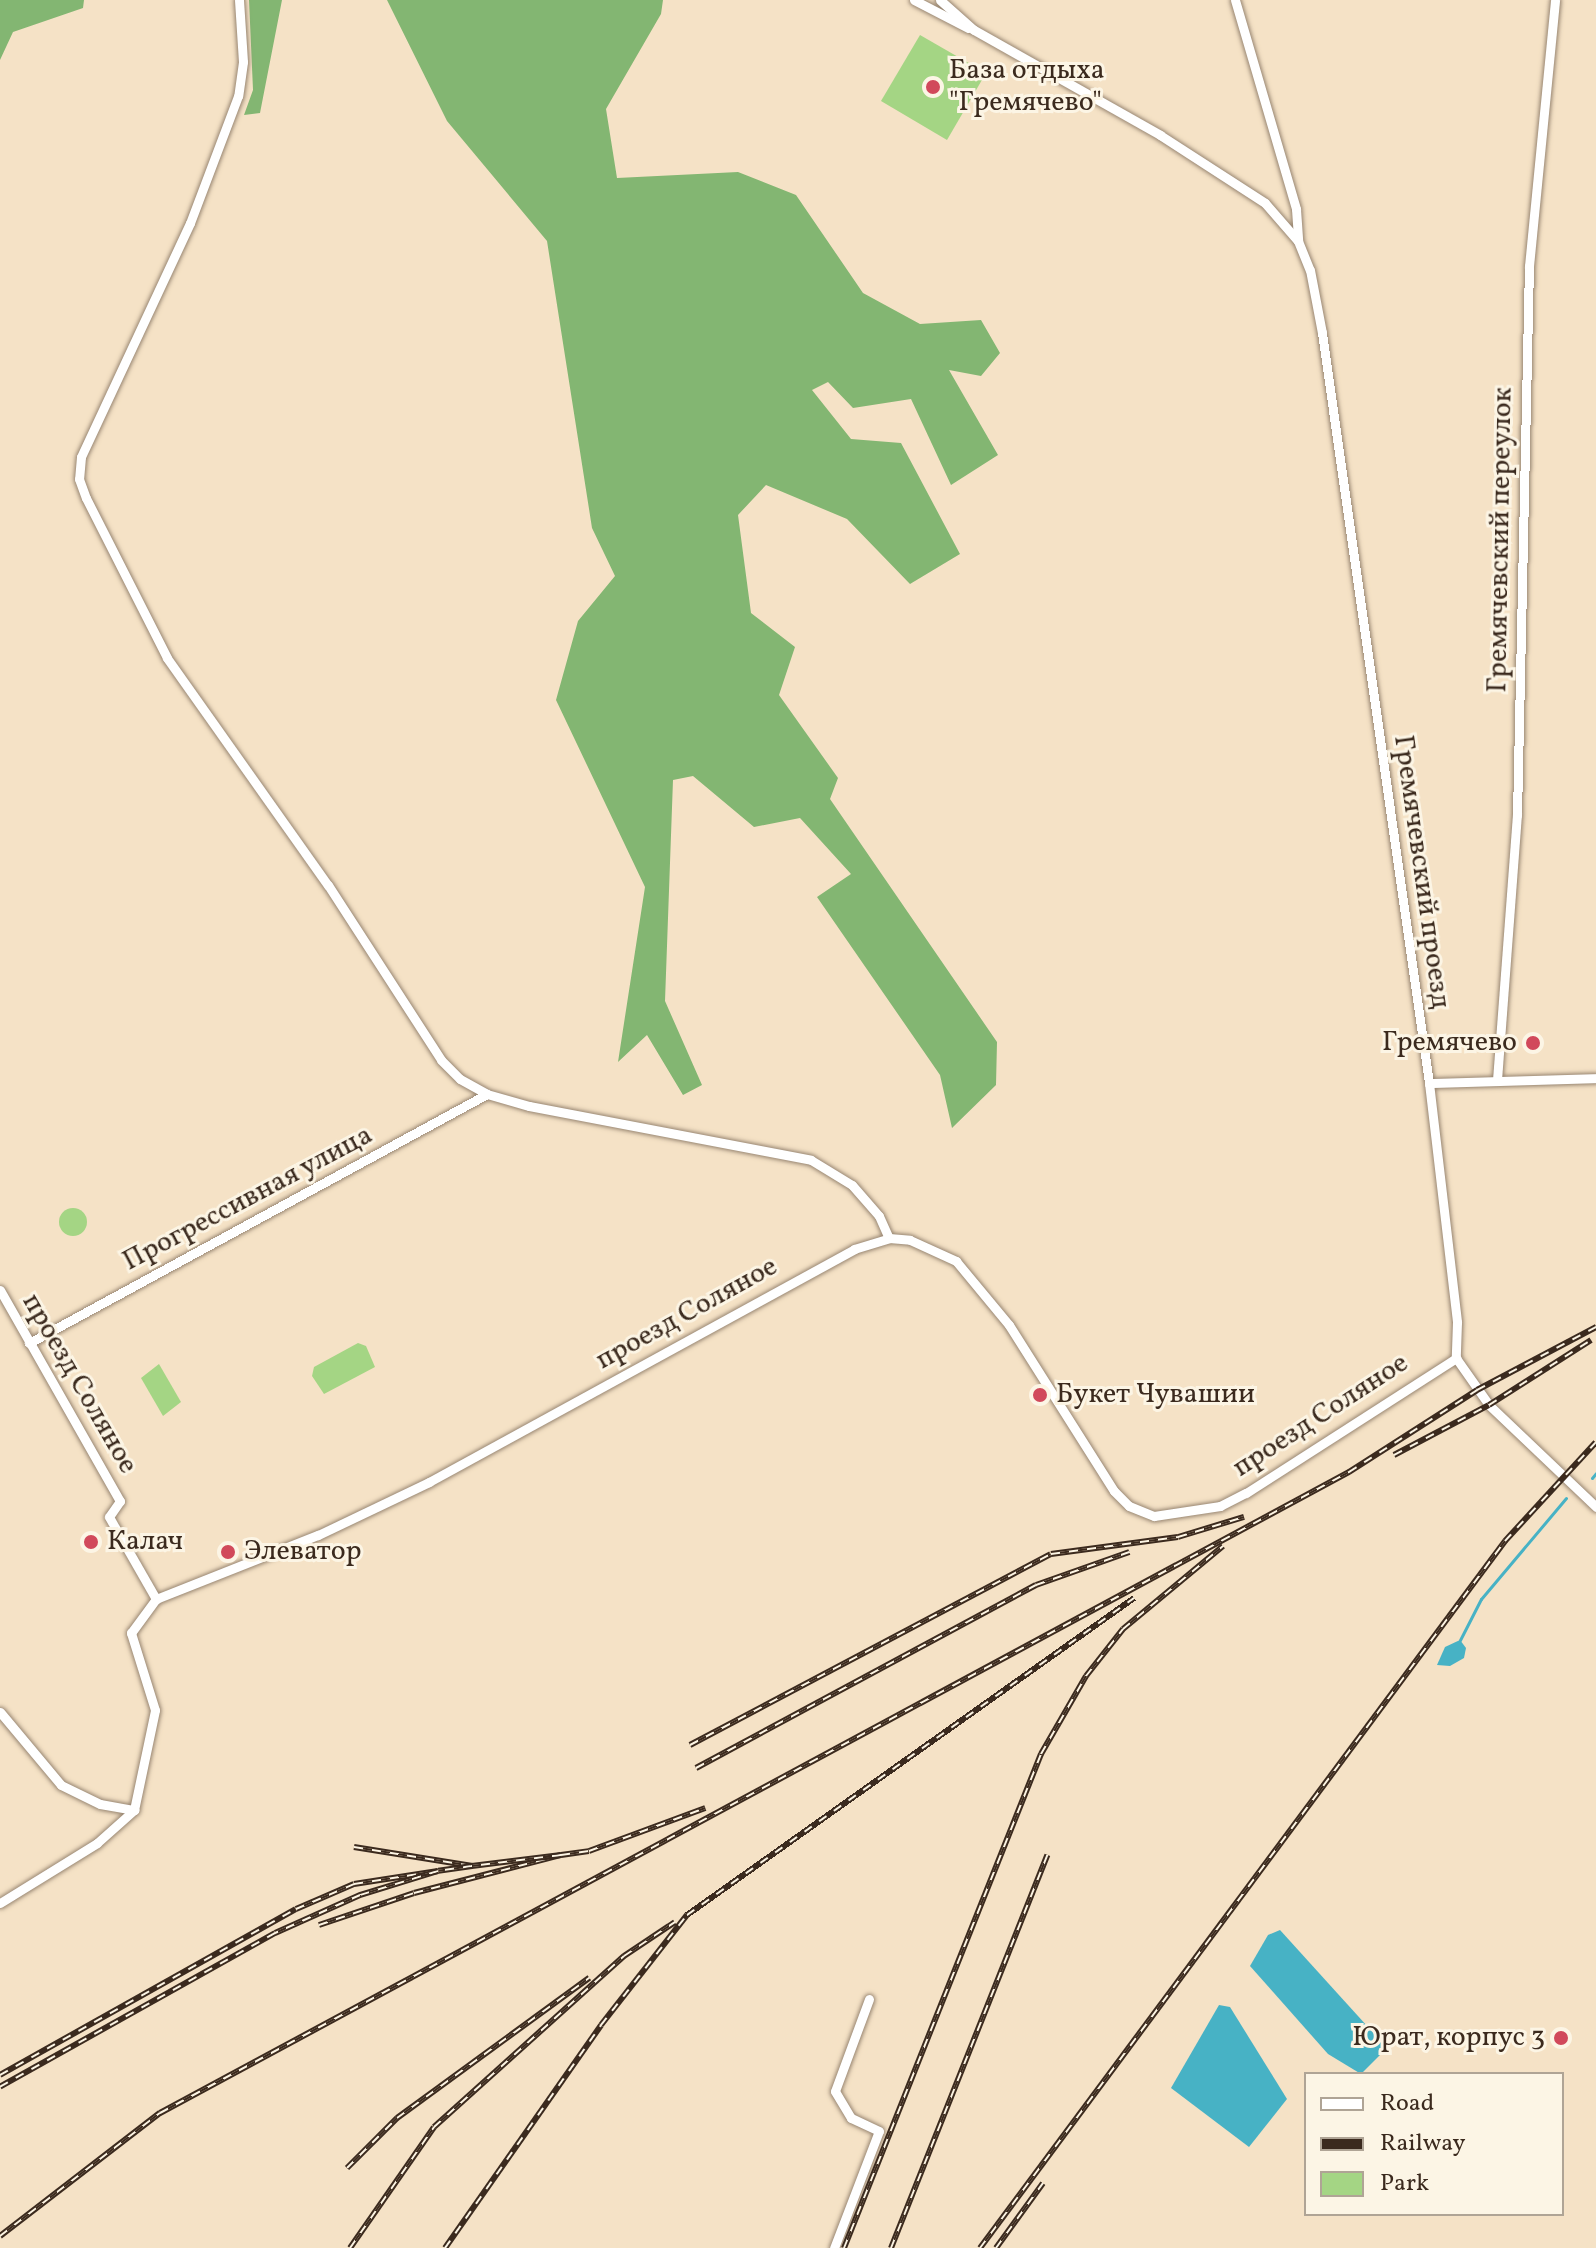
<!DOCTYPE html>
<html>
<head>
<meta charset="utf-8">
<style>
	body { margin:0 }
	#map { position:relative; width:1596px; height:2248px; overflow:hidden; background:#f5e2c6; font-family:Vollkorn,serif }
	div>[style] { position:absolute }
	.green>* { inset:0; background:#a4d584 }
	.round { border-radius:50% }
	.forest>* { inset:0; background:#83b672 }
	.water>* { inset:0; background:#47b2c5 }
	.stream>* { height:3px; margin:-1.5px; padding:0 1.5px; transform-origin:1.5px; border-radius:1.5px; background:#47b2c5 }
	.roads { filter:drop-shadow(0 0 2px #988672) drop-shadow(0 0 2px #988672) }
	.minor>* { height:9px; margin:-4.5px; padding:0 4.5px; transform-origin:4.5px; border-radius:4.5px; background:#fff }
	.rail>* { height:6px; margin-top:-3px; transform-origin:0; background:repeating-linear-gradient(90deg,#fcf5e5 0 9px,#3b2a1e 0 18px); box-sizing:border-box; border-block:2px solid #3b2a1e }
	.dots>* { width:22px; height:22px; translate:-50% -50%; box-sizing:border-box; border:4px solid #fcf5e5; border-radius:50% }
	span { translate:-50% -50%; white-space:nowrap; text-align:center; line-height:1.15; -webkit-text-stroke:6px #fcf5e5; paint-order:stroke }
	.poi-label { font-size:28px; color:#3b2a1e }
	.left { translate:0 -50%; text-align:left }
	.right { translate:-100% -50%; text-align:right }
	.street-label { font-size:28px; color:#3b2a1e }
	.legend { position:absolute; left:1304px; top:2072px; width:260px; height:144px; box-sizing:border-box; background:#fcf5e5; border:2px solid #afa495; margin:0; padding:10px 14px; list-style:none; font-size:24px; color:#3b2a1e }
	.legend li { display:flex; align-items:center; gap:16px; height:40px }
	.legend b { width:40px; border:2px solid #afa495 }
</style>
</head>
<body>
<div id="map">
	<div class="green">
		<i style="clip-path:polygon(920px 35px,986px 73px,947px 140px,881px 101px)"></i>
		<i class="round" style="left:59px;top:1208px;width:28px;height:28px"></i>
		<i style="clip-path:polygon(358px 1343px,366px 1346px,375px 1367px,324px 1394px,312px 1376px,314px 1367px)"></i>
		<i style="clip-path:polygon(159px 1364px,181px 1402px,163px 1416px,141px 1378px)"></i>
	</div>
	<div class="forest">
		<i style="clip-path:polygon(0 0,84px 0,83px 8px,13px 32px,0 60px)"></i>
		<i style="clip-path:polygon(249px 0,282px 0,260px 113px,244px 115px,253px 90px)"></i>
		<i style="clip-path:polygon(387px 0,663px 0,661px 14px,606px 109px,617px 178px,738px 172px,796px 195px,863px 293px,920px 324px,981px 320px,1000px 353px,981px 376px,949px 370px,998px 455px,951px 485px,911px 399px,853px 408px,828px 382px,812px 390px,851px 439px,901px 443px,960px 554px,910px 584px,847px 519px,766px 485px,738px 515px,751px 613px,795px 647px,779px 695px,838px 778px,830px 799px,997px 1042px,996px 1085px,952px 1128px,940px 1075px,817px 897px,851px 874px,800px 818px,754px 827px,693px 776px,673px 780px,665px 1001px,702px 1085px,683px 1095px,647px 1035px,618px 1062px,645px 887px,556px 700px,578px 621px,615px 576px,592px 528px,547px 241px,447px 121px)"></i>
	</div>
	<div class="water">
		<i style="clip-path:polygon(1460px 1640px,1466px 1648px,1464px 1658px,1450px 1666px,1437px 1665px,1445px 1647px)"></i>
		<i style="clip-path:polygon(1280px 1930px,1387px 2048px,1361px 2074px,1328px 2054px,1250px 1966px,1268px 1935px)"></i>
		<i style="clip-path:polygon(1219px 2005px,1230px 2007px,1287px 2099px,1249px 2147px,1171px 2088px)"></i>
	</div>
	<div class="stream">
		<i style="left:1592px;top:1478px;width:6px;rotate:-51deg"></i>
		<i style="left:1460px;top:1640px;width:46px;rotate:-62.9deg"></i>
		<i style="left:1481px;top:1599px;width:132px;rotate:-49.9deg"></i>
	</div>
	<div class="roads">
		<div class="minor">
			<i style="left:239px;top:0;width:62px;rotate:86.3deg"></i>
			<i style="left:243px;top:62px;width:34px;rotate:98deg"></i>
			<i style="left:238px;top:96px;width:136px;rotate:110.7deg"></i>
			<i style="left:190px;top:223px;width:258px;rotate:115deg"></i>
			<i style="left:81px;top:457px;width:22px;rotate:95deg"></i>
			<i style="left:79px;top:479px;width:20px;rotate:70deg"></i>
			<i style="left:86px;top:498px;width:179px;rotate:63.1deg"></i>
			<i style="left:167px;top:658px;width:278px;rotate:54.7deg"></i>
			<i style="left:328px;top:885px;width:208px;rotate:57.1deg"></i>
			<i style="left:441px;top:1060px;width:27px;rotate:45deg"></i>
			<i style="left:460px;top:1079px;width:31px;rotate:29deg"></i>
			<i style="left:487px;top:1094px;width:44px;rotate:15.9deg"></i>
			<i style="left:529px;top:1106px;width:287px;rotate:10.8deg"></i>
			<i style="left:811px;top:1160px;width:48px;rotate:31.4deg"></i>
			<i style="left:852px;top:1185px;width:41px;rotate:48.9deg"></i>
			<i style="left:879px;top:1216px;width:24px;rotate:66deg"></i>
			<i style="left:914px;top:0;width:61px;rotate:27.4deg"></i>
			<i style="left:940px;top:0;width:45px;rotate:41.4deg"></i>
			<i style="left:974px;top:30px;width:214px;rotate:29.4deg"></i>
			<i style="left:1160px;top:135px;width:125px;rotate:32.9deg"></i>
			<i style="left:1265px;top:203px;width:50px;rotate:49deg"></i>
			<i style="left:1298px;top:241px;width:31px;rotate:68deg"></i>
			<i style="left:1310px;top:270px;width:64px;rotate:79.2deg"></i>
			<i style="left:1322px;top:333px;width:758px;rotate:81.88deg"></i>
			<i style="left:1429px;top:1083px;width:241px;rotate:83.3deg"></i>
			<i style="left:1457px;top:1322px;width:36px;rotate:92deg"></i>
			<i style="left:1456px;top:1358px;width:57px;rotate:54.9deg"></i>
			<i style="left:1489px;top:1405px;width:148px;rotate:43.6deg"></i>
			<i style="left:1235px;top:0;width:218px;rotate:73.7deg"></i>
			<i style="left:1296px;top:209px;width:32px;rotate:86deg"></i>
			<i style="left:1497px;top:1080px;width:266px;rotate:-85.7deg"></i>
			<i style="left:1517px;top:815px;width:549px;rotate:-88.75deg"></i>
			<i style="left:1529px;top:266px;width:267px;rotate:-84.4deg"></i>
			<i style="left:1429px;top:1083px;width:167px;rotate:-1.7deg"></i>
			<i style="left:0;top:1290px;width:243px;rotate:60.4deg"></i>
			<i style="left:120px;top:1501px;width:19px;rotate:125deg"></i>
			<i style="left:109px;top:1517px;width:95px;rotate:60.2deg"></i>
			<i style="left:29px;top:1343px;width:521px;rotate:-28.53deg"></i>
			<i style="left:0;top:1712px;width:95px;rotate:50.1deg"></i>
			<i style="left:61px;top:1785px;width:43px;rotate:26deg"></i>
			<i style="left:100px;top:1804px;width:35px;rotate:10deg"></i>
			<i style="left:0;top:1903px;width:114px;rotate:-31.7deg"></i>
			<i style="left:97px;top:1843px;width:50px;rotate:-41.7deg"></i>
			<i style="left:134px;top:1810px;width:102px;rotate:-78.1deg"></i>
			<i style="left:155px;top:1710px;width:81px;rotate:-107.3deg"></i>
			<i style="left:131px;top:1633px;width:42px;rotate:-53.7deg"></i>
			<i style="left:156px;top:1599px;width:174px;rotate:-21.6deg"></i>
			<i style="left:318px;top:1535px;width:123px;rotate:-25.5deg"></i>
			<i style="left:429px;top:1482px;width:485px;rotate:-28.7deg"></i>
			<i style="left:854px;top:1249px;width:37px;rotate:-17deg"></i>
			<i style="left:889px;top:1238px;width:21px;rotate:5deg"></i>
			<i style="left:910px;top:1240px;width:51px;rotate:24.5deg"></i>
			<i style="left:956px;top:1261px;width:83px;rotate:50.4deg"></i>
			<i style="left:1009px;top:1325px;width:196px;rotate:57.7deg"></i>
			<i style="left:1114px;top:1491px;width:21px;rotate:45deg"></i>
			<i style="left:1129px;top:1506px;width:27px;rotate:22deg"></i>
			<i style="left:1154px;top:1516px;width:67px;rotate:-8.6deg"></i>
			<i style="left:1220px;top:1506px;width:29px;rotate:-27deg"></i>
			<i style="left:1246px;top:1493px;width:250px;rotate:-32.7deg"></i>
			<i style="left:834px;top:2248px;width:125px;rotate:-69deg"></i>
			<i style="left:879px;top:2131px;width:31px;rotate:-155deg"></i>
			<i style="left:851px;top:2118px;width:31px;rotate:-121deg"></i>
			<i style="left:835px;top:2091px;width:98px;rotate:-69.7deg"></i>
		</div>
	</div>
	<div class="rail">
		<i style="left:1394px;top:1455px;width:107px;rotate:-27.8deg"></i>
		<i style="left:1489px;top:1405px;width:121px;rotate:-32.5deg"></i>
		<i style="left:690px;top:1745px;width:408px;rotate:-27.9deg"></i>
		<i style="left:1051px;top:1554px;width:128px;rotate:-7.6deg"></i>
		<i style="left:1178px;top:1537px;width:69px;rotate:-16.9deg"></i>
		<i style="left:696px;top:1768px;width:386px;rotate:-28.3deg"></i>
		<i style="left:1036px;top:1585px;width:99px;rotate:-19.5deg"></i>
		<i style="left:354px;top:1847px;width:120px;rotate:9.1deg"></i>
		<i style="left:472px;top:1866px;width:34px;rotate:172deg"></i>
		<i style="left:561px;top:1855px;width:28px;rotate:-8deg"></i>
		<i style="left:589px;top:1851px;width:124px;rotate:-20.3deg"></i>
		<i style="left:319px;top:1925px;width:100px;rotate:-18.6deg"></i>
		<i style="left:414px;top:1893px;width:152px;rotate:-14.5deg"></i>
		<i style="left:561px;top:1855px;width:90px;rotate:173deg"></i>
		<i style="left:0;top:2075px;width:339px;rotate:-29.3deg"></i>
		<i style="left:296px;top:1909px;width:63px;rotate:-23.3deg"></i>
		<i style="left:354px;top:1884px;width:85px;rotate:-8.8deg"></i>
		<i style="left:438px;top:1871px;width:82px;rotate:162.9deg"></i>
		<i style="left:360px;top:1895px;width:93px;rotate:155.9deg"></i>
		<i style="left:275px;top:1933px;width:315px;rotate:150.8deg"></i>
		<i style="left:347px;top:2168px;width:71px;rotate:-45deg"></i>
		<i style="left:397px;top:2118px;width:238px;rotate:-36.1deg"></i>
		<i style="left:0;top:2236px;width:202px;rotate:-37.6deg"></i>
		<i style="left:160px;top:2113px;width:1351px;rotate:-28.33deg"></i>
		<i style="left:1349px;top:1472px;width:152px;rotate:-32.6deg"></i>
		<i style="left:1477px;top:1390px;width:135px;rotate:-27.9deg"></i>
		<i style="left:350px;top:2248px;width:147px;rotate:-55.2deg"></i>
		<i style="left:434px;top:2127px;width:256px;rotate:-42deg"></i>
		<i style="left:624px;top:1956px;width:61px;rotate:-33.7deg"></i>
		<i style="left:445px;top:2248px;width:272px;rotate:-55deg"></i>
		<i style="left:601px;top:2025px;width:140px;rotate:-52deg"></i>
		<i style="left:687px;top:1915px;width:548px;rotate:-35.34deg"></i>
		<i style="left:844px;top:2248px;width:532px;rotate:-68.26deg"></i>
		<i style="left:1041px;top:1754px;width:90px;rotate:-60deg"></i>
		<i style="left:1086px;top:1676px;width:60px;rotate:-51.8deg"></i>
		<i style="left:1123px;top:1629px;width:130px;rotate:-39.7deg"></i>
		<i style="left:891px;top:2248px;width:423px;rotate:-68.3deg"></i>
		<i style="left:980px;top:2248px;width:881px;rotate:-53.4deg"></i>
		<i style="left:1505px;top:1541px;width:134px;rotate:-47.4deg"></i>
		<i style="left:996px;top:2248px;width:80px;rotate:-54.1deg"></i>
	</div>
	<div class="dots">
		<i style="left:933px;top:87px;background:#d1495b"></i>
		<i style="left:1533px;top:1043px;background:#d1495b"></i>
		<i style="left:1040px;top:1395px;background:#d1495b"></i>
		<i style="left:91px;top:1542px;background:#d1495b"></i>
		<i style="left:228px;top:1552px;background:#d1495b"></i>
		<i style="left:1561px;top:2038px;background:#d1495b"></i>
	</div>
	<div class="poi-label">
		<span class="left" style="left:949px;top:87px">База отдыха<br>"Гремячево"</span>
		<span class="right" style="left:1517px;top:1043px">Гремячево</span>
		<span class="left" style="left:1056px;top:1395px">Букет Чувашии</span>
		<span class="left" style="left:107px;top:1542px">Калач</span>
		<span class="left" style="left:244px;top:1552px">Элеватор</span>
		<span class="right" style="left:1545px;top:2038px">Юрат, корпус 3</span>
	</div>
	<div class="street-label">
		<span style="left:1501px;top:540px;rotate:-89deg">Гремячевский переулок</span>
		<span style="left:1421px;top:872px;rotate:82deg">Гремячевский проезд</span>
		<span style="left:248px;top:1199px;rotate:-28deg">Прогрессивная улица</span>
		<span style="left:687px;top:1314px;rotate:-29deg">проезд Соляное</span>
		<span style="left:79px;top:1384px;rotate:60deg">проезд Соляное</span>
		<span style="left:1321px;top:1416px;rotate:-33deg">проезд Соляное</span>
	</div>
	<ul class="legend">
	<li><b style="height:10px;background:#fff"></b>Road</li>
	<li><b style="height:10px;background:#3b2a1e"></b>Railway</li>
	<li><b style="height:22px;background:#a4d584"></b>Park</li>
	</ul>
</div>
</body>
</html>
